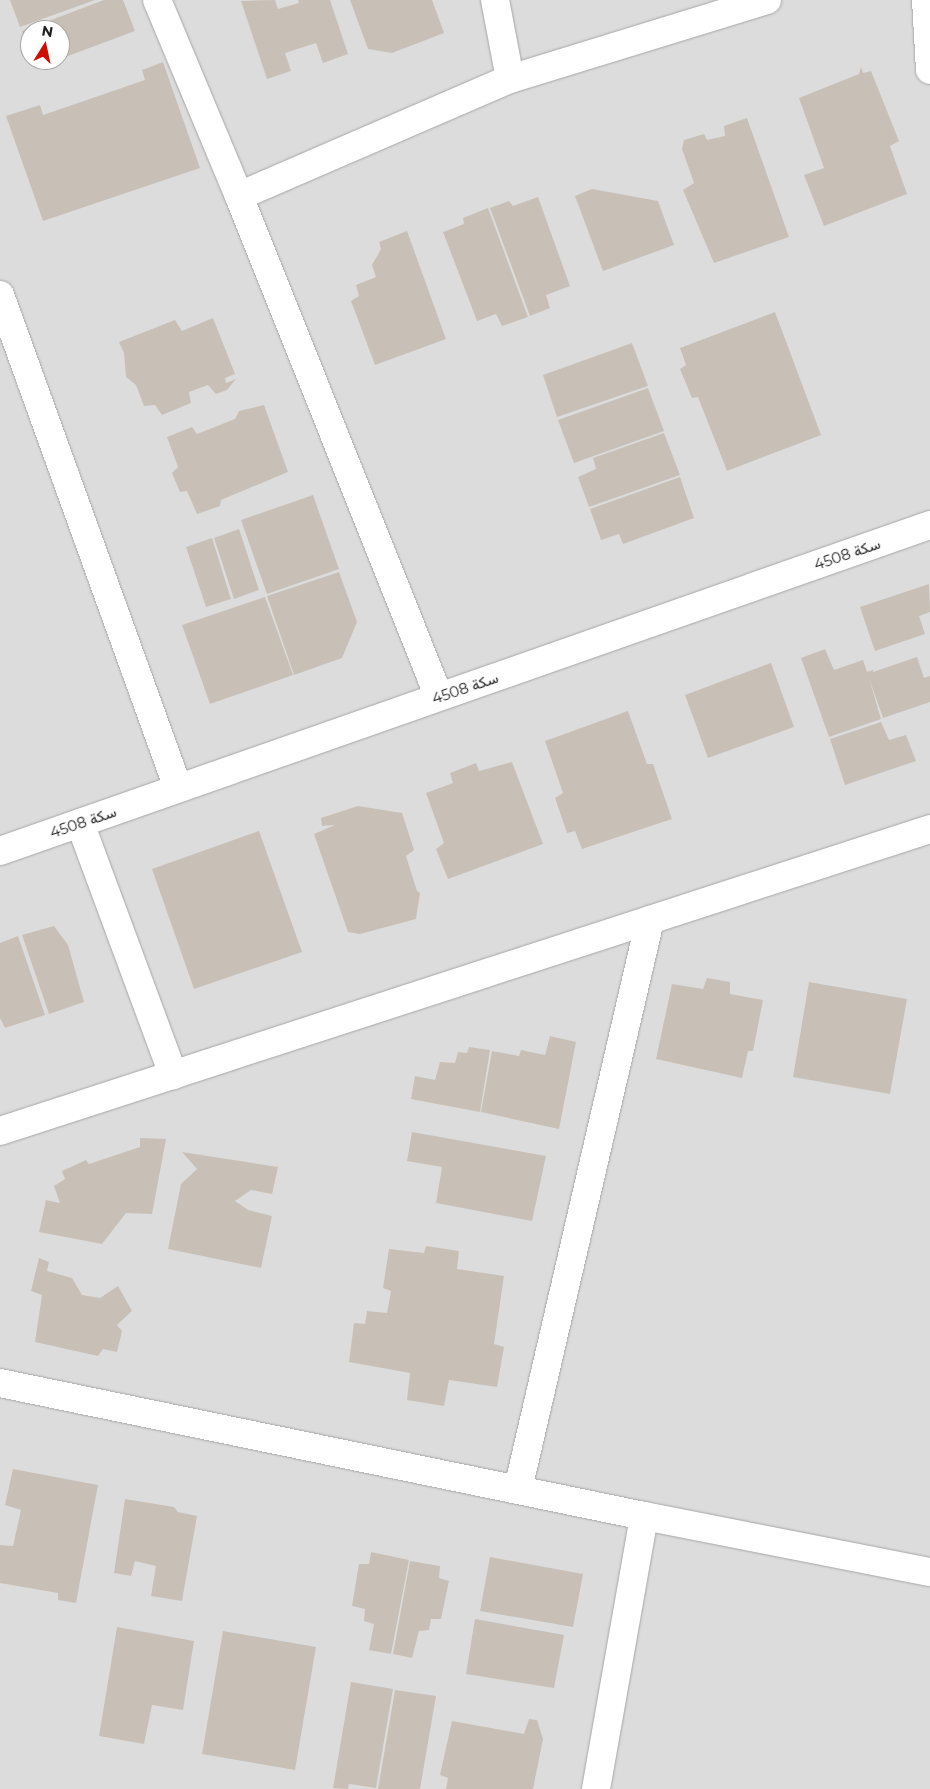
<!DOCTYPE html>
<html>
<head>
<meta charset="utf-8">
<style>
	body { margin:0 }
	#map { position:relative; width:930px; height:1789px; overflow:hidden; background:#f0ede4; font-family:Montserrat,Vazirmatn,sans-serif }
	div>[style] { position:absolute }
	.residential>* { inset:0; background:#dddcdc }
	.building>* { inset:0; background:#c8c0b7 }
	.roads { filter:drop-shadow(0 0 1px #a6a6a6) drop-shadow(0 0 1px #a6a6a6) }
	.minor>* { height:28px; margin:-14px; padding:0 14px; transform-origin:14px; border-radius:14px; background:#fff }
	.tertiary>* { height:28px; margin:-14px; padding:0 14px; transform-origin:14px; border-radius:14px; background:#fff }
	span { translate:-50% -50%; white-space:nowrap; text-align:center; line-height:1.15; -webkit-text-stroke:4px #fff; paint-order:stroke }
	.street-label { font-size:15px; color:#1f1f1f }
	.north { position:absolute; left:20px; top:20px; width:50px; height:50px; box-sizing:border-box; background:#fff; border:1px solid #a5a5a5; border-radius:50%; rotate:10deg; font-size:14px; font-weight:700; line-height:20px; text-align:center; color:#1f1f1f }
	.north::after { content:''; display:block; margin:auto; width:18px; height:22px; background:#cd0e00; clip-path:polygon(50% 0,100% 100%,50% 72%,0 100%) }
</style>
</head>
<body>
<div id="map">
	<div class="residential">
		<i style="clip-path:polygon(evenodd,0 0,930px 0,930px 1789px,0 1789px,0 0,30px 30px,60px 30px,60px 60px,30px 60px,30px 30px)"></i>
	</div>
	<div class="building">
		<i style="clip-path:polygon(10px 0,95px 0,20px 27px)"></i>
		<i style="clip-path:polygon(104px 0,123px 0,135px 31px,60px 59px,60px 30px,30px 30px,30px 52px,22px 31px)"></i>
		<i style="clip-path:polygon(275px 0,278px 9px,299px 3px,298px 0,330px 0,348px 54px,323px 63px,316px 43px,285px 53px,291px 71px,267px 79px,241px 1px)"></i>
		<i style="clip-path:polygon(350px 0,432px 0,444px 33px,392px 53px,368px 49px)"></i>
		<i style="clip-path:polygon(33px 60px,57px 60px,36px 68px)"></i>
		<i style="clip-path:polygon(163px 62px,200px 168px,43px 221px,6px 116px,40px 105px,43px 115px,145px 80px,142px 70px)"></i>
		<i style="clip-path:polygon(861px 67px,863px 73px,871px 71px,899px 141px,890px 146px,907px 194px,824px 226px,804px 175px,824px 168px,799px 98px,859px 74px)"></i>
		<i style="clip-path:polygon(747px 118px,789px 237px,714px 263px,683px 190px,694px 183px,682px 149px,684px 140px,704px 134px,707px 140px,725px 136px,724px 126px)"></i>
		<i style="clip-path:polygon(592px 189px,658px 201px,674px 245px,603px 271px,575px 196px)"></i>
		<i style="clip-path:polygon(538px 197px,570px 286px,546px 295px,550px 308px,530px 316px,490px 208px,509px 201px,513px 206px)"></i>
		<i style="clip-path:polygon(488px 208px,528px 317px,502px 326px,496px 314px,477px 321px,443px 232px,464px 224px,463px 218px)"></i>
		<i style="clip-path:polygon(407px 231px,446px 339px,375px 365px,351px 301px,359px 296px,356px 285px,376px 277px,372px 265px,381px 249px,379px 242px)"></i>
		<i style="clip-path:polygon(775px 312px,821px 435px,727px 471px,698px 397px,692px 398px,680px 369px,686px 365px,680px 348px)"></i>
		<i style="clip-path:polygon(213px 318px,235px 374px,225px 378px,226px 383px,236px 379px,227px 390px,216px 394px,208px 385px,189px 392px,191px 403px,162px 415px,155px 405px,144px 406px,136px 385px,126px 377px,124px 353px,119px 342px,175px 320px,182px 331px)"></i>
		<i style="clip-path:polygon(632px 343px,648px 386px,557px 417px,543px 375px)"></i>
		<i style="clip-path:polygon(648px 388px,664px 431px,574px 463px,558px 420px)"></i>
		<i style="clip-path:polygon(264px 405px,288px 472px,221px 500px,220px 506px,197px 514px,187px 491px,180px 492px,172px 473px,178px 467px,167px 437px,192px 427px,197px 434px,235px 419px,239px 411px)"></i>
		<i style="clip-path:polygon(664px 433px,680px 475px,589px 507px,578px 477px,596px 469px,593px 458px)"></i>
		<i style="clip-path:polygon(680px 477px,694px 518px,623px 544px,619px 534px,601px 540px,590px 509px)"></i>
		<i style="clip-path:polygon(313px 495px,339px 569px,267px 594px,241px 520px)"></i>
		<i style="clip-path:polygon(239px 529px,259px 590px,234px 599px,214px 538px)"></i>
		<i style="clip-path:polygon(212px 538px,231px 599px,206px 607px,186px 547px)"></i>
		<i style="clip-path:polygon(339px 572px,357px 622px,342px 658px,294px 675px,267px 596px)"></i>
		<i style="clip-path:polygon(929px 584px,930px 612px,919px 616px,925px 634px,875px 651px,860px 607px)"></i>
		<i style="clip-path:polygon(265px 597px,293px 675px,210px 704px,182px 625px)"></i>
		<i style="clip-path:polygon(825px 649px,834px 670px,863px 660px,867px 672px,873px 670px,873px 672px,917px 657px,924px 678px,930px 676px,930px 702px,883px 718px,869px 678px,881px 719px,829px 737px,801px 658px)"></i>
		<i style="clip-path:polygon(771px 663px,794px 727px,708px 758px,685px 695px)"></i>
		<i style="clip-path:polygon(628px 711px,647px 764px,653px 764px,672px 819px,582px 849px,575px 831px,567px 833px,555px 798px,563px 793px,545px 741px)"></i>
		<i style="clip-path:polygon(881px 722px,889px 740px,906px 735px,916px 761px,845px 785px,830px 739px)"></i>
		<i style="clip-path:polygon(512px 762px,543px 844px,448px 879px,436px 849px,444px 843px,426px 793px,453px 783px,450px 773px,476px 763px,479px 771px)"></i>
		<i style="clip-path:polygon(358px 806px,402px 813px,414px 850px,406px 856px,417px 891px,420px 893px,416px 919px,360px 934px,348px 932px,314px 834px,335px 825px,322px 826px,321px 818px)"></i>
		<i style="clip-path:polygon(259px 831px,302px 952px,194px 989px,152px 869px)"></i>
		<i style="clip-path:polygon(54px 926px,68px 945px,84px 1002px,49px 1014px,22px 935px)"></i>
		<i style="clip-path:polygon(18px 936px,45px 1015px,5px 1028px,0 1018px,0 943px)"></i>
		<i style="clip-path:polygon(707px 978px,730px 982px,730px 994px,763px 1000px,753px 1051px,748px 1051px,742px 1078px,656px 1059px,672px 984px,703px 989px)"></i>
		<i style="clip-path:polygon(809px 982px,907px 999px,890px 1094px,793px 1077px)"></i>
		<i style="clip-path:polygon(550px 1036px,576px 1042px,559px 1129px,481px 1112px,492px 1051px,519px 1056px,521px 1050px,545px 1055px)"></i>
		<i style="clip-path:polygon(469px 1047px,490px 1050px,480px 1112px,411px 1099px,415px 1076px,435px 1080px,440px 1062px,455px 1063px,458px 1052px,467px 1053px)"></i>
		<i style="clip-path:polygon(412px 1132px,546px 1156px,532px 1221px,436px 1203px,442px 1167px,407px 1161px)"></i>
		<i style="clip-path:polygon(140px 1138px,166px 1139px,152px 1214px,126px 1213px,102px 1244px,39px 1232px,46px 1200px,60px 1203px,54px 1186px,65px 1179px,62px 1171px,86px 1160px,89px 1164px,140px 1147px)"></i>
		<i style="clip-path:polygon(182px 1152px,278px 1167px,272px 1194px,251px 1190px,235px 1201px,248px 1210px,272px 1216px,261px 1268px,168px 1249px,181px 1184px,197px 1169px)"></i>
		<i style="clip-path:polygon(426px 1246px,459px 1251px,457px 1269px,504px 1276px,494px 1344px,504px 1347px,497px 1387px,449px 1380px,444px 1406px,407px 1400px,410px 1373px,349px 1362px,354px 1323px,365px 1324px,367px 1311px,387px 1313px,391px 1291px,383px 1288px,389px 1249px,424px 1253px)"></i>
		<i style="clip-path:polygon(39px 1258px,49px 1262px,47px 1271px,72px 1278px,82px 1295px,100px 1298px,118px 1286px,132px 1311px,117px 1325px,122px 1331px,117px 1352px,103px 1349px,98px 1356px,35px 1342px,42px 1295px,31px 1291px)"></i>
		<i style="clip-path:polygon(13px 1469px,98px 1485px,76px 1603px,58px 1600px,58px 1593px,0 1583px,0 1545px,13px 1546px,21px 1510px,5px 1505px)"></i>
		<i style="clip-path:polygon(125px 1499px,174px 1507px,178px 1512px,197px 1516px,182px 1601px,151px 1596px,156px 1566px,135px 1561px,131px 1576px,114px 1573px)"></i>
		<i style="clip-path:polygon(371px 1552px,409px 1560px,391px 1654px,369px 1650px,374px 1624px,364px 1621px,365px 1609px,352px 1606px,359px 1564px,369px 1564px)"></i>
		<i style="clip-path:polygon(490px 1557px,583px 1574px,573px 1627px,480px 1611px)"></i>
		<i style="clip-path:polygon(410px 1561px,440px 1566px,439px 1578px,449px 1581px,441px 1619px,431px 1619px,429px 1630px,419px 1631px,412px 1658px,393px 1654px)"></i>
		<i style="clip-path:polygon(475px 1619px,564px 1635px,554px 1688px,466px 1674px)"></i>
		<i style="clip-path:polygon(117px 1627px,194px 1641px,183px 1710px,152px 1705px,144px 1744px,99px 1736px)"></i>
		<i style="clip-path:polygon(223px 1631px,316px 1647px,295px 1770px,202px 1754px)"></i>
		<i style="clip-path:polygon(351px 1682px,393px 1689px,376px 1788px,349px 1784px,348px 1789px,333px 1788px)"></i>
		<i style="clip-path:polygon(395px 1690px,436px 1696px,420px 1789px,378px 1789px)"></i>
		<i style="clip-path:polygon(529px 1719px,537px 1720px,543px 1739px,533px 1789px,446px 1789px,448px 1778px,440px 1775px,452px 1721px,524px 1734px)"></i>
	</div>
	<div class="roads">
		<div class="minor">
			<i style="left:157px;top:0;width:212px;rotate:67.3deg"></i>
			<i style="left:239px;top:196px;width:539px;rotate:68.24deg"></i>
			<i style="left:495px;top:0;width:80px;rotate:79.2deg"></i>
			<i style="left:926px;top:0;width:70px;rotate:86.7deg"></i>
			<i style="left:239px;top:196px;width:295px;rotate:-23.4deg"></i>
			<i style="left:510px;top:79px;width:269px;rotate:-17.1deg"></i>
			<i style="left:0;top:295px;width:524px;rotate:70.15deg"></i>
			<i style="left:80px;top:823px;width:269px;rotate:69.7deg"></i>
			<i style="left:0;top:851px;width:985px;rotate:-19.32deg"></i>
			<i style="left:0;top:1131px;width:978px;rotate:-17.99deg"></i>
			<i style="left:0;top:1383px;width:658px;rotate:11.67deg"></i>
			<i style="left:518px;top:1489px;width:584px;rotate:-76.94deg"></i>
		</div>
		<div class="tertiary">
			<i style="left:596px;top:1789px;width:277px;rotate:-80deg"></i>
			<i style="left:644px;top:1516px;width:291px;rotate:11.1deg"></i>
		</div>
	</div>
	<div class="street-label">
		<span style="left:847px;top:554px;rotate:-19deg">سكة 4508</span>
		<span style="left:465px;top:688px;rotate:-19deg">سكة 4508</span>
		<span style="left:83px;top:822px;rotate:-19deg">سكة 4508</span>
	</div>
	<div class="north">N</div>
</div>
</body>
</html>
